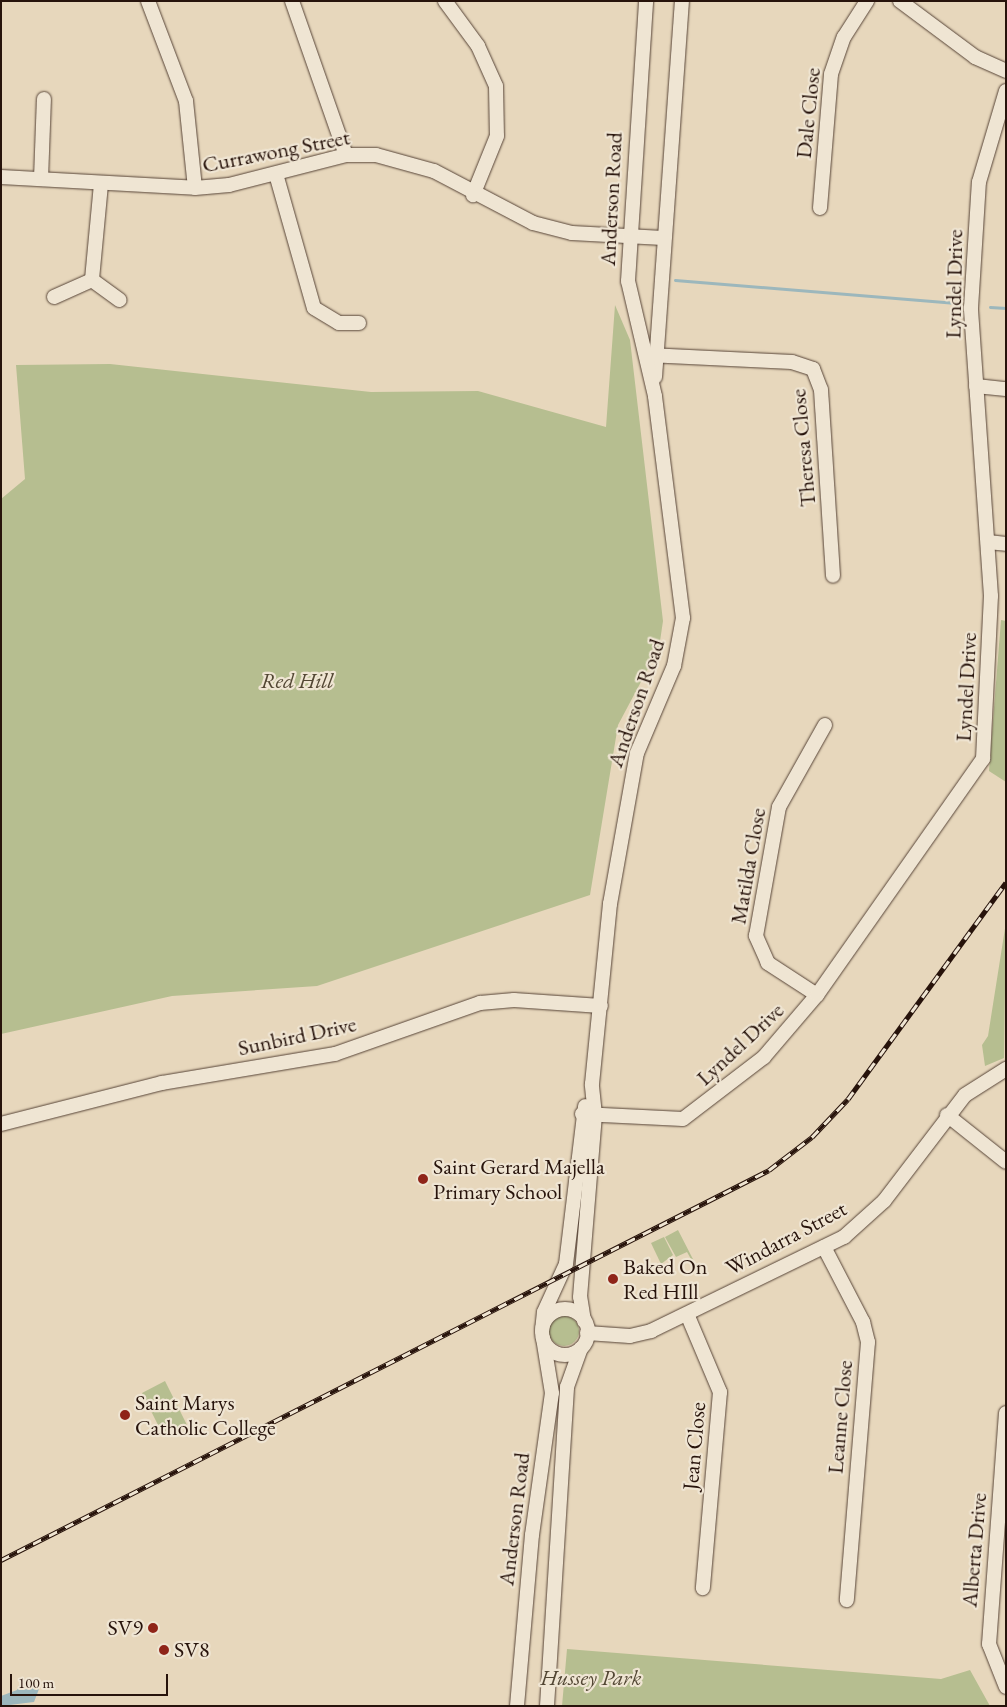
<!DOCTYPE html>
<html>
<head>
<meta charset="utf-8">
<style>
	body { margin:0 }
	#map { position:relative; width:1007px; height:1707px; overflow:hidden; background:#e7d7bc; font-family:"EB Garamond",serif }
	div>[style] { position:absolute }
	.green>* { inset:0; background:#b6be90 }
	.round { border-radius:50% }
	.water>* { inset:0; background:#9cb7bc }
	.stream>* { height:3px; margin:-1.5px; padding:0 1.5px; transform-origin:1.5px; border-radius:1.5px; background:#9cb7bc }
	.roads { filter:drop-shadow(0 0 1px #574437) drop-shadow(0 0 1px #574437) }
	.minor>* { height:14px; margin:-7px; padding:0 7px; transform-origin:7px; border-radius:7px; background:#efe5d3 }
	.minor>.ring { margin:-7px; padding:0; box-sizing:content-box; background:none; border:14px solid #efe5d3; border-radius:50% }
	.rail>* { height:5px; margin-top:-2.5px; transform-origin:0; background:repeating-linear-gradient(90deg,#efe5d3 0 9px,#27130b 0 18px); box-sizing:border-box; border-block:1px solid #27130b }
	.dots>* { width:14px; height:14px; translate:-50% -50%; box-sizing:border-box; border:2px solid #efe5d3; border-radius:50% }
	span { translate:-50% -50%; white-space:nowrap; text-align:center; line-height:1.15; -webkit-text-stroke:4.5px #efe5d3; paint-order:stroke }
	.street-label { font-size:22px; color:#27130b }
	.park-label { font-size:22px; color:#524633; font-style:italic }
	.poi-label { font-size:22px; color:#27130b }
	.left { translate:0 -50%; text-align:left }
	.right { translate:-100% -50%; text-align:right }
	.frame { position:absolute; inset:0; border:2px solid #27130b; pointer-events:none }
	.scale { position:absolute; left:10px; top:1674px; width:158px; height:22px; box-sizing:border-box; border:2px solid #27130b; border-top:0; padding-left:6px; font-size:15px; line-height:18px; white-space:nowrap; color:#27130b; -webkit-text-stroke:4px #efe5d3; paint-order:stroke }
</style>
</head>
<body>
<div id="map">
	<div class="green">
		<i style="clip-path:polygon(615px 305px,630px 340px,663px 621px,659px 648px,618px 725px,590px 895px,317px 986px,172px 996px,1px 1034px,1px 499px,25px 479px,16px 365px,110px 364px,371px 392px,478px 391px,606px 427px)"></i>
		<i style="clip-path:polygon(1001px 620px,1006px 621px,1006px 782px,989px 771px)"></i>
		<i style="clip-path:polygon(1006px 922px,1004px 1058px,985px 1066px,982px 1045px,988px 1036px)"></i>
		<i style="clip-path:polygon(678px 1230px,697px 1267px,696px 1268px,687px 1252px,676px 1257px,665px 1237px)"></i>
		<i style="clip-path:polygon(664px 1237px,673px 1255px,661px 1264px,651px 1243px)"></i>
		<i class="round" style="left:549px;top:1316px;width:30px;height:30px"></i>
		<i style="clip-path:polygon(165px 1381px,187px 1425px,164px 1437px,142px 1393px)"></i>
		<i style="clip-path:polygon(567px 1649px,941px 1679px,970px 1670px,990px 1706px,562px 1706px)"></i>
	</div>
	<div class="water">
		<i style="clip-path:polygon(31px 1680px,39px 1689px,34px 1702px,1px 1706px,1px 1696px,17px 1690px,22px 1681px)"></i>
	</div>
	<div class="stream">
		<i style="left:675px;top:280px;width:279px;rotate:4.7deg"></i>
		<i style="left:990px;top:307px;width:16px;rotate:4deg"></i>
	</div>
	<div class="roads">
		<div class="minor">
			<i style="left:148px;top:1px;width:107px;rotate:69.2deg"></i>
			<i style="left:186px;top:101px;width:87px;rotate:84.1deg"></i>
			<i style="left:292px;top:1px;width:163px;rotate:70.7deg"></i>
			<i style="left:445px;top:1px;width:56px;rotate:53.7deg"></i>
			<i style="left:478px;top:46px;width:44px;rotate:65.8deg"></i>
			<i style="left:496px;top:86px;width:50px;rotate:88.9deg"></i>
			<i style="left:497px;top:136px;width:64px;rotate:112.1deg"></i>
			<i style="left:900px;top:1px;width:94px;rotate:36.7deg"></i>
			<i style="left:975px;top:57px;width:34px;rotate:24deg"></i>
			<i style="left:276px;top:174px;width:139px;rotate:74.2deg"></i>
			<i style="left:314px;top:308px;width:29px;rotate:31deg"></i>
			<i style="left:339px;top:323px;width:20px"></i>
			<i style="left:1px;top:177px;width:194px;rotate:3.2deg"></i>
			<i style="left:195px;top:188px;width:34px;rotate:-5deg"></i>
			<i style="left:229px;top:185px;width:121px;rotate:-14.4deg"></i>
			<i style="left:346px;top:155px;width:30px"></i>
			<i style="left:376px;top:155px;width:60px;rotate:15.4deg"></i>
			<i style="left:434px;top:171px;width:112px;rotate:27.7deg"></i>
			<i style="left:533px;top:223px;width:40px;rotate:14.4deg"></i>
			<i style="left:572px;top:233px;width:91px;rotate:3.1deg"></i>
			<i style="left:41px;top:179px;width:80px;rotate:-87.9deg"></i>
			<i style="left:101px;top:184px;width:96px;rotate:95.4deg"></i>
			<i style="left:92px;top:280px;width:34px;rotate:36deg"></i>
			<i style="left:820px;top:208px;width:134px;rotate:-85.3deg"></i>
			<i style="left:831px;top:74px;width:39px;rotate:-71deg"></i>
			<i style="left:844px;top:37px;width:43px;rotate:-57.4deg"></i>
			<i style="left:54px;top:297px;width:42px;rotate:-24.1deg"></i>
			<i style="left:648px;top:355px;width:144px;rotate:2.8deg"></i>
			<i style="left:792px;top:362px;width:22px;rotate:18deg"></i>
			<i style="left:813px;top:369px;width:22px;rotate:69deg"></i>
			<i style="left:821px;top:390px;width:186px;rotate:86.3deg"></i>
			<i style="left:655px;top:377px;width:377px;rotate:-85.9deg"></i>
			<i style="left:976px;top:386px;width:30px;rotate:6deg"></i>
			<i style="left:988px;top:542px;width:18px;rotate:6deg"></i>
			<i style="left:817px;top:995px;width:59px;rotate:-146.9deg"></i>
			<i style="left:768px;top:963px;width:30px;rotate:-114deg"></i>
			<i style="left:756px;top:936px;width:131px;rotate:-79.9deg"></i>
			<i style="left:779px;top:807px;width:94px;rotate:-60.7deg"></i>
			<i style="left:582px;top:1114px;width:101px;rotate:2.8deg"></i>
			<i style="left:683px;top:1119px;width:102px;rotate:-37.4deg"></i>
			<i style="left:764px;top:1057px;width:82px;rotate:-49.5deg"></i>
			<i style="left:817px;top:995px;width:289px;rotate:-54.9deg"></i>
			<i style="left:983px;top:759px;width:163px;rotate:-87.2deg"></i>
			<i style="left:991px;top:596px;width:289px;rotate:-94deg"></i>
			<i style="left:971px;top:308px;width:126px;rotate:-86.4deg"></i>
			<i style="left:979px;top:182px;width:95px;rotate:-73.5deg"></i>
			<i style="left:947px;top:1115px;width:75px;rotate:38.5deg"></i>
			<i style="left:1px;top:1124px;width:166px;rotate:-14.3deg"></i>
			<i style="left:162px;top:1083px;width:175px;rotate:-9.5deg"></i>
			<i style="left:335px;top:1054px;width:154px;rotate:-19.4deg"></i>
			<i style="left:480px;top:1003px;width:34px;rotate:-5deg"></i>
			<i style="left:514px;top:1000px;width:87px;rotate:3.9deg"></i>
			<i style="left:824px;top:1247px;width:85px;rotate:62.5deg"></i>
			<i style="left:863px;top:1322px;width:21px;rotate:76deg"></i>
			<i style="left:868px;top:1342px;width:259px;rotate:94.7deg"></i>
			<i class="ring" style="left:542px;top:1309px;width:32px;height:32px"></i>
			<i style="left:687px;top:1314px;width:85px;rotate:67.1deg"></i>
			<i style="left:720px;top:1392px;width:197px;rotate:95deg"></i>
			<i style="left:584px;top:1321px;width:24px;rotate:-99deg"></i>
			<i style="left:580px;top:1297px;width:183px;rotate:-85.3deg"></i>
			<i style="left:595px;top:1115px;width:31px;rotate:-96deg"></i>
			<i style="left:592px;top:1084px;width:181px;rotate:-84.3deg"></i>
			<i style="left:610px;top:904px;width:153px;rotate:-79.9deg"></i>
			<i style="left:637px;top:753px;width:95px;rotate:-67deg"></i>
			<i style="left:674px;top:666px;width:49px;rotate:-79.4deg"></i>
			<i style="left:683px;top:618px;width:224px;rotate:-97.2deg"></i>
			<i style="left:655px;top:396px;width:118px;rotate:-103.2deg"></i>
			<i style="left:628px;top:281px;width:281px;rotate:-86.3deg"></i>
			<i style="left:542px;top:1331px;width:19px;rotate:-84deg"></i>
			<i style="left:544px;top:1312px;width:53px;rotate:-65.4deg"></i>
			<i style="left:566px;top:1264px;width:159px;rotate:-83.1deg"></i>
			<i style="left:587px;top:1333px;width:43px;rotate:4deg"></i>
			<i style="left:630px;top:1336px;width:22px;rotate:-13deg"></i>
			<i style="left:651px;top:1331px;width:215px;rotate:-26deg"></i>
			<i style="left:844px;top:1237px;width:54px;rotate:-42deg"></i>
			<i style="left:884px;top:1201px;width:133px;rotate:-52.6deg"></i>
			<i style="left:965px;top:1095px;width:49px;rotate:-32.4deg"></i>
			<i style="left:1006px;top:1413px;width:232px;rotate:94.2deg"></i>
			<i style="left:989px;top:1644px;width:46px;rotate:68.4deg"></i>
			<i style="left:517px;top:1706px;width:172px;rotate:-85deg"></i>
			<i style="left:532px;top:1535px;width:143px;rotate:-82deg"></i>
			<i style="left:552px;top:1393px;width:56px;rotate:-99.3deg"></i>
			<i style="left:547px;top:1706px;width:320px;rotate:-86.4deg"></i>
			<i style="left:567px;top:1387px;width:41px;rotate:-70.3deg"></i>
		</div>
	</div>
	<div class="rail">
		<i style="left:1px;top:1560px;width:861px;rotate:-26.92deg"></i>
		<i style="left:769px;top:1170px;width:54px;rotate:-37.5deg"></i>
		<i style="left:812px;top:1137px;width:52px;rotate:-46.5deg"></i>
		<i style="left:848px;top:1099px;width:268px;rotate:-53.9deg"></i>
	</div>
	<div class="dots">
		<i style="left:423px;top:1179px;background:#8f2418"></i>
		<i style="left:613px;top:1279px;background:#8f2418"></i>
		<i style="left:125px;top:1415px;background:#8f2418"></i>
		<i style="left:153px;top:1628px;background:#8f2418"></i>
		<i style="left:164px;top:1650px;background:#8f2418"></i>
	</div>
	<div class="street-label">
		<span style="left:808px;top:113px;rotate:-84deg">Dale Close</span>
		<span style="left:276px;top:151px;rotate:-11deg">Currawong Street</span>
		<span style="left:611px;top:199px;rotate:-87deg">Anderson Road</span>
		<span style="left:954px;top:284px;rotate:-89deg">Lyndel Drive</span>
		<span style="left:803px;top:448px;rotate:-95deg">Theresa Close</span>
		<span style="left:966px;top:687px;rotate:-87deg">Lyndel Drive</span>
		<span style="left:636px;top:703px;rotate:-71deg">Anderson Road</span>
		<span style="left:748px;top:866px;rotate:-80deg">Matilda Close</span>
		<span style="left:297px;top:1036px;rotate:-12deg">Sunbird Drive</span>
		<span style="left:740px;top:1044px;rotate:-43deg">Lyndel Drive</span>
		<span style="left:786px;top:1238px;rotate:-28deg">Windarra Street</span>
		<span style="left:840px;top:1417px;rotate:-85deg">Leanne Close</span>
		<span style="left:694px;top:1446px;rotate:-85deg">Jean Close</span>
		<span style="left:514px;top:1519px;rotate:-83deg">Anderson Road</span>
		<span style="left:974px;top:1550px;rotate:-85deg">Alberta Drive</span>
	</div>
	<div class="park-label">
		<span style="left:297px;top:681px">Red Hill</span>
		<span style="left:591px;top:1678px">Hussey Park</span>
	</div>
	<div class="poi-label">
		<span class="left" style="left:433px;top:1179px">Saint Gerard Majella<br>Primary School</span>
		<span class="left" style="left:623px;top:1279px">Baked On<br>Red HIll</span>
		<span class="left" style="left:135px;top:1415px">Saint Marys<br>Catholic College</span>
		<span class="right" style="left:143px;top:1628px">SV9</span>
		<span class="left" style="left:174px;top:1650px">SV8</span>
	</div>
	<div class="frame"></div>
	<div class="scale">100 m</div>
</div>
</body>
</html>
